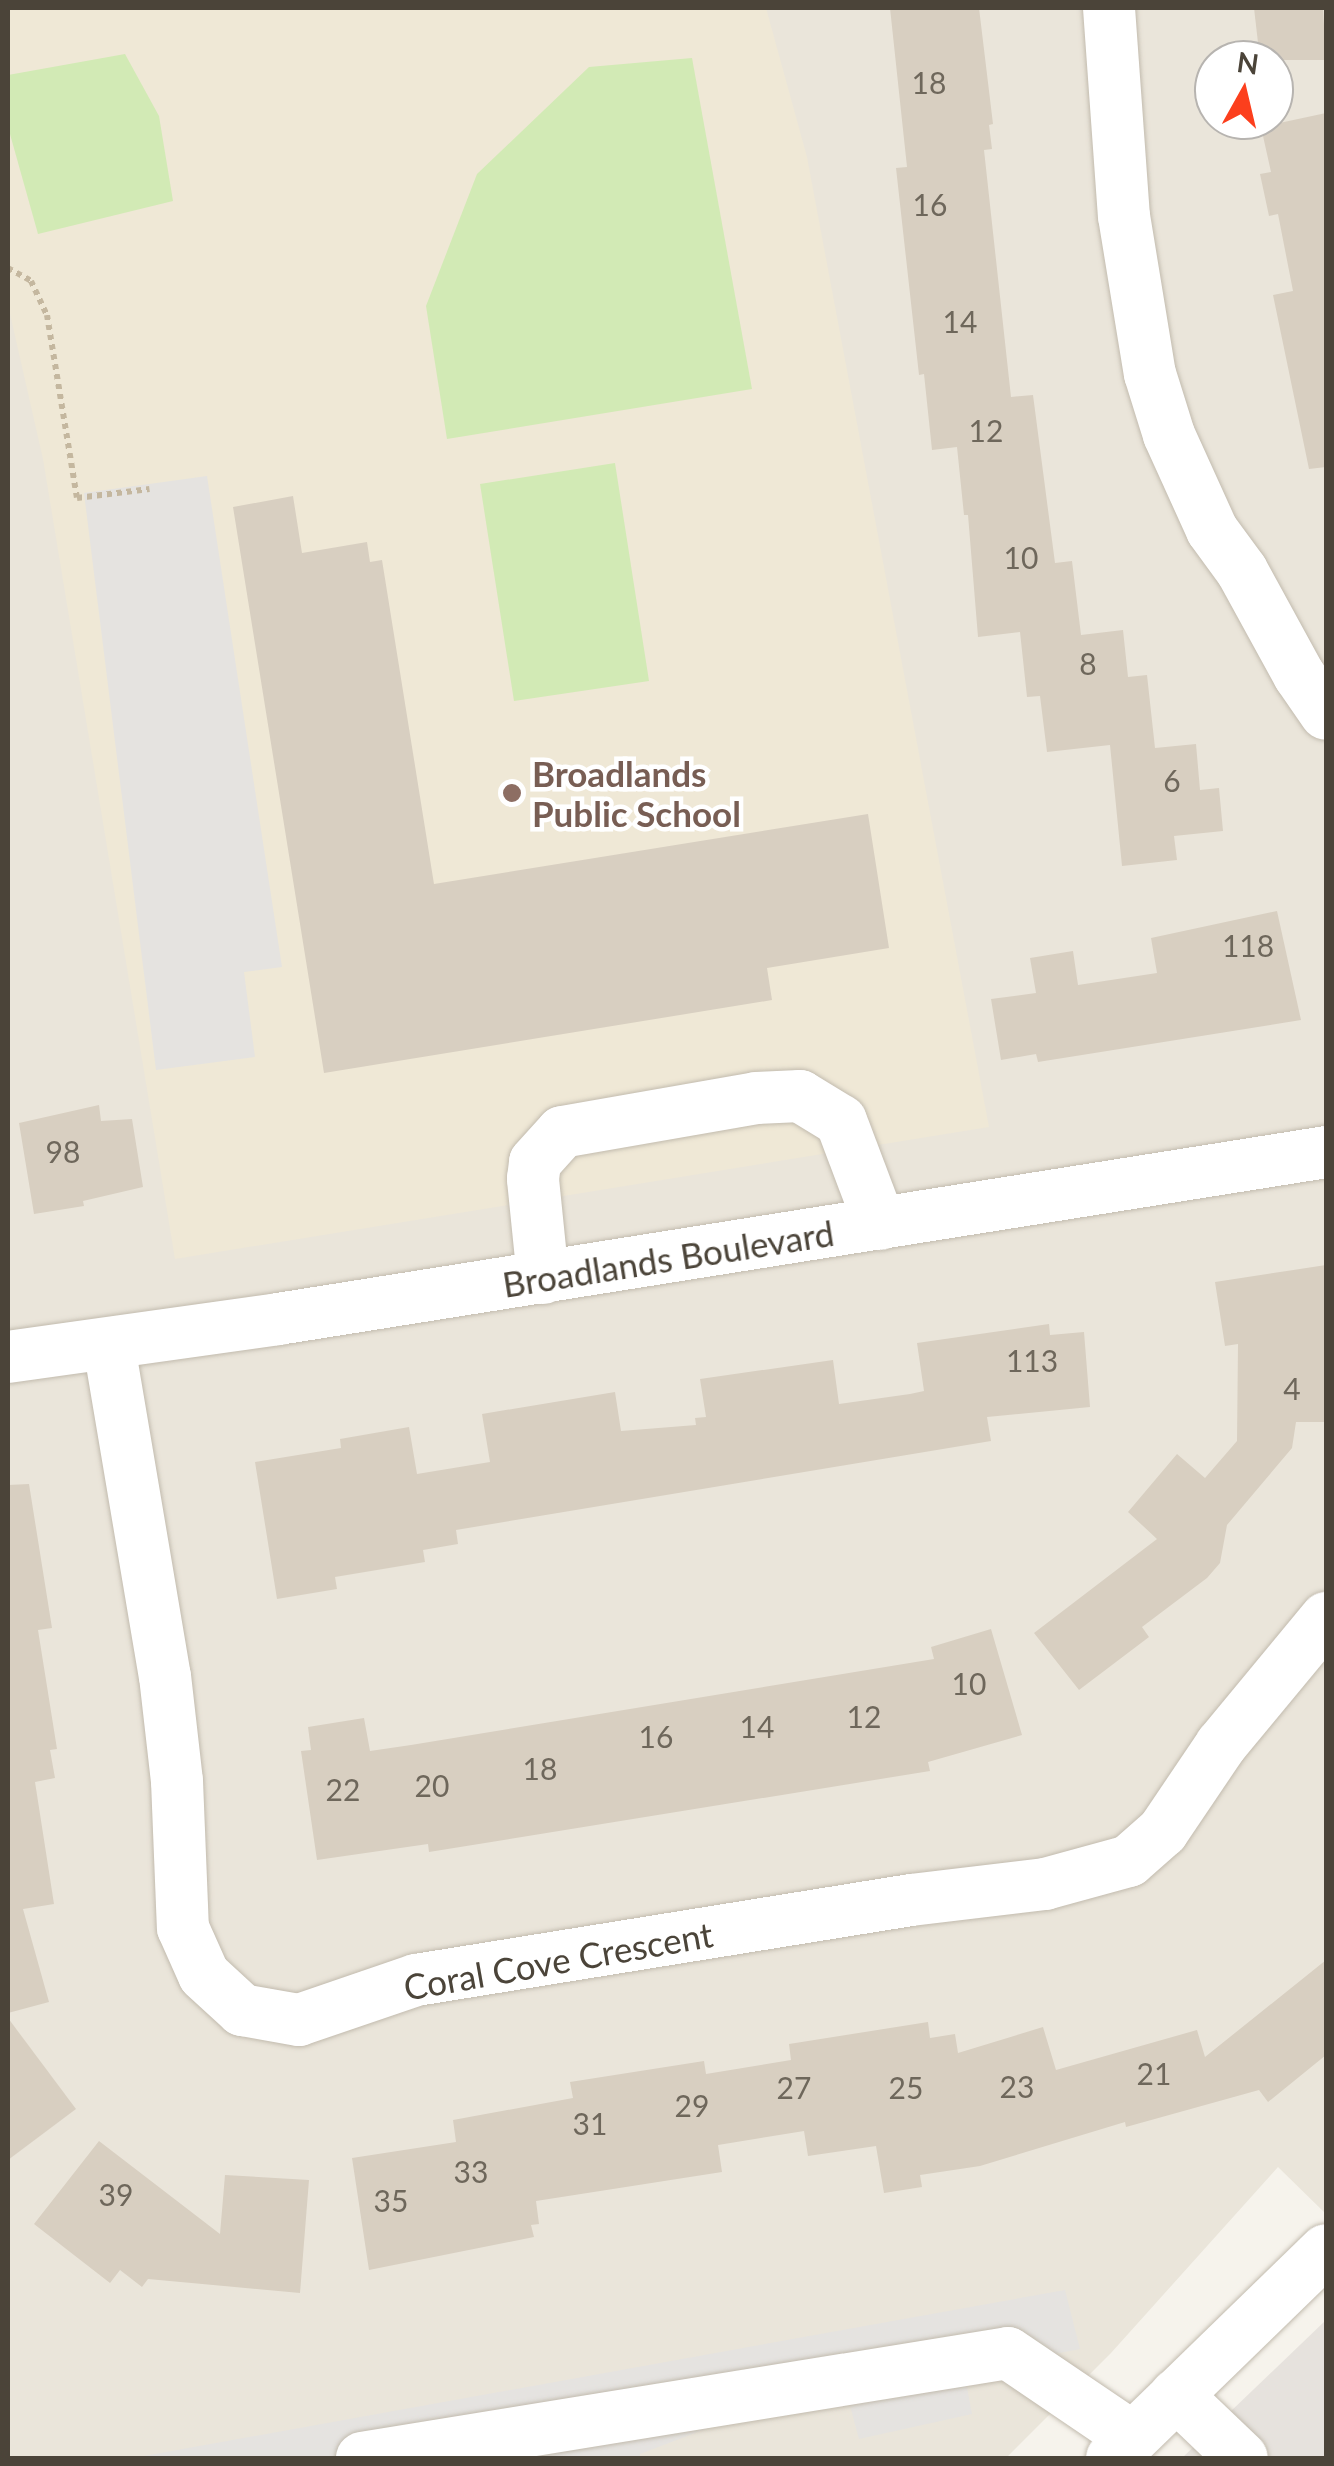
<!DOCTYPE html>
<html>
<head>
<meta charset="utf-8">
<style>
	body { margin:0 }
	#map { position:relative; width:1334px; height:2466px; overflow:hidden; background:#f6f3ec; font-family:Lato,sans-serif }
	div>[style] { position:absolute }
	.residential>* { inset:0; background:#eae5da }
	.industrial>* { inset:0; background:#e6e2dd }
	.education>* { inset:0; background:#efe8d6 }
	.green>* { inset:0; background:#d2eab5 }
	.parking>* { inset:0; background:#e5e3e0 }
	.building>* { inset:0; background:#d8cfc1 }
	.path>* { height:6px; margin-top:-3px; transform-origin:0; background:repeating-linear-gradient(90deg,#c4b79f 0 5px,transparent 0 10px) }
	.roads { filter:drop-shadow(0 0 2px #c2bbae) drop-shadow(0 0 2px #c2bbae) }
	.minor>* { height:52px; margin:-26px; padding:0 26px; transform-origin:26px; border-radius:26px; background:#fff }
	.dots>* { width:28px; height:28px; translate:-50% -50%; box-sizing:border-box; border:5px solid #fff; border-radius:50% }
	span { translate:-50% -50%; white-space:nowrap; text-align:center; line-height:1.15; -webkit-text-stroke:9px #fff; paint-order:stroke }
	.number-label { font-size:30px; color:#6e675b }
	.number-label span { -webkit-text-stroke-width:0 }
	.education-label { font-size:35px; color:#785e54; font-weight:700 }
	.left { translate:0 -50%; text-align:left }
	.street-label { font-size:35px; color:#4b4439 }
	.frame { position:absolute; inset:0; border:10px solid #4b4439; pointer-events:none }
	.north { position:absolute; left:1194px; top:40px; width:100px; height:100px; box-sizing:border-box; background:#fff; border:2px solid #b7b4b0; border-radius:50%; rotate:8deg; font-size:28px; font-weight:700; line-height:40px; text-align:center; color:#4b4439 }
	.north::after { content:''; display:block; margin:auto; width:35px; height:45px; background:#fc3f1d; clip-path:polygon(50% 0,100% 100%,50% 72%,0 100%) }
</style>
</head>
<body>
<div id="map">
	<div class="residential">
		<i style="clip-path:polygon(evenodd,8px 8px,1326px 8px,1326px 2214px,1278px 2167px,1111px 2353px,1006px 2458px,8px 2458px,8px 8px,1214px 60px,1274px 60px,1274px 120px,1214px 120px,1214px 60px)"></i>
	</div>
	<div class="industrial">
		<i style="clip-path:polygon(1326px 2320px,1326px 2458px,1182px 2458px)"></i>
	</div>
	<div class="education">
		<i style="clip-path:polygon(8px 8px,766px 8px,807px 157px,989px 1127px,175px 1259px,43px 459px,8px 305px)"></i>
	</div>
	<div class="green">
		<i style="clip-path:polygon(125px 54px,159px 116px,173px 201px,38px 234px,8px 127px,8px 75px)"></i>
		<i style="clip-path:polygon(692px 58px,752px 389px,447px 439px,426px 306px,477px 174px,589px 67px)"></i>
		<i style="clip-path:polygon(615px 463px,649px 681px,514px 701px,480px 484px)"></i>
	</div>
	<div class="parking">
		<i style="clip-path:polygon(207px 476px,282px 967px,244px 972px,255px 1057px,156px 1070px,84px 493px)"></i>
		<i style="clip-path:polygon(1065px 2290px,1080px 2349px,964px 2372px,972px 2414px,859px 2439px,849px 2402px,729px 2420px,640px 2454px,640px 2458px,482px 2458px,477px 2431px,323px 2458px,133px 2458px)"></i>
	</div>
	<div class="building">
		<i style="clip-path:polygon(890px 8px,979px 8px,993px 124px,989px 125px,992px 149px,984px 150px,1011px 397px,1033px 395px,1055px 563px,1072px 561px,1081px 635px,1123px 630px,1128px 677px,1147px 675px,1155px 748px,1196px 744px,1200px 790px,1219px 788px,1223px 831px,1174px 836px,1177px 860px,1122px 866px,1110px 745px,1047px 752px,1040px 696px,1027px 697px,1020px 632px,978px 637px,968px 515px,964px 515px,957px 447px,932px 450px,924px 374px,919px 375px,896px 168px,907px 167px)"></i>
		<i style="clip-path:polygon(1254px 8px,1323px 8px,1326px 60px,1260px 60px)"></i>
		<i style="clip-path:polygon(1326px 113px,1326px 467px,1309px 469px,1273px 295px,1293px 291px,1278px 214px,1269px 216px,1260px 174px,1271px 172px,1261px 127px)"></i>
		<i style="clip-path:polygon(293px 496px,302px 553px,367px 542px,370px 562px,382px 560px,434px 884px,868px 814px,889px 948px,767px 968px,772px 1000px,324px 1073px,233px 507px)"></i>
		<i style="clip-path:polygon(1277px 911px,1301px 1020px,1038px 1062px,1036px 1054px,1001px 1060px,991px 999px,1036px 993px,1030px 958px,1073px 951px,1078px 985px,1157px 973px,1151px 938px)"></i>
		<i style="clip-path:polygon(99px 1105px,101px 1121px,132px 1119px,143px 1187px,83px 1201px,84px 1206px,34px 1214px,19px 1123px)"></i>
		<i style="clip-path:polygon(1326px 1265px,1326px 1422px,1296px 1422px,1292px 1448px,1227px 1525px,1220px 1563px,1207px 1578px,1142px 1627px,1149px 1637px,1079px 1690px,1034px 1633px,1157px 1539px,1128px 1512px,1177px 1454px,1205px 1478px,1237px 1441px,1238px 1344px,1225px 1346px,1215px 1282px)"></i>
		<i style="clip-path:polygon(1049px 1324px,1050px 1335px,1084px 1332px,1090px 1407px,987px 1417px,991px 1441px,456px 1530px,458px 1544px,423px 1550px,425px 1562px,335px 1577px,337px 1589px,277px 1599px,255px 1462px,341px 1448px,340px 1439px,409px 1427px,417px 1474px,490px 1462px,482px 1414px,615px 1392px,621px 1431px,696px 1425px,695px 1418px,706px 1417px,700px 1379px,833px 1360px,839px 1404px,910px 1394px,924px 1391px,917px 1343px)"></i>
		<i style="clip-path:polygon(29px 1484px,52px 1628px,38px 1630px,57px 1749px,50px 1750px,55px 1778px,35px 1782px,54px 1904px,23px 1909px,49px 2002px,8px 2013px,8px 1485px)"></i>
		<i style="clip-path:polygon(991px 1629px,1022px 1735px,928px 1762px,930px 1771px,429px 1852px,428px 1844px,317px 1860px,301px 1751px,311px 1750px,308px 1727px,364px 1718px,370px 1751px,411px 1745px,934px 1659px,931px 1647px)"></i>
		<i style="clip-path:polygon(1326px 1960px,1326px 2055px,1268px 2102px,1259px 2090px,1126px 2127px,1125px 2122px,980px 2166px,920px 2175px,922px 2187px,884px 2193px,876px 2146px,808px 2156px,804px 2131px,718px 2145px,722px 2172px,536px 2201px,539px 2224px,531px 2225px,534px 2237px,369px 2270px,352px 2158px,456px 2142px,453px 2120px,573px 2098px,570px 2082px,704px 2061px,706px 2074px,791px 2060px,789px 2044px,928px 2022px,930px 2038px,955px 2034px,958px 2053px,1043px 2027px,1056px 2070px,1197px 2030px,1205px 2057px)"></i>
		<i style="clip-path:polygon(8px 2018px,76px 2109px,8px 2160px)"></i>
		<i style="clip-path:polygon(99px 2141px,220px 2234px,225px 2175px,309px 2180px,300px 2293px,148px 2279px,142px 2287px,120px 2270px,110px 2283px,34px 2224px)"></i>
	</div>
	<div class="path">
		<i style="left:8px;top:268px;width:26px;rotate:29deg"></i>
		<i style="left:31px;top:281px;width:38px;rotate:65deg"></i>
		<i style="left:47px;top:315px;width:185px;rotate:80.7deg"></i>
		<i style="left:77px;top:498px;width:73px;rotate:-7.1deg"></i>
	</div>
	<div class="roads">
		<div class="minor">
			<i style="left:1109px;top:8px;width:209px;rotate:85.9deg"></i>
			<i style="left:1124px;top:216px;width:160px;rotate:80.7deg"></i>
			<i style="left:1150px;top:374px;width:64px;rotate:72.7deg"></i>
			<i style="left:1169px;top:435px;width:104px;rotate:65.6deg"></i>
			<i style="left:1212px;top:530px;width:51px;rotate:53.8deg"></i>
			<i style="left:1242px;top:571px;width:119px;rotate:61.3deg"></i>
			<i style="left:1299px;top:675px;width:47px;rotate:55.3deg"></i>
			<i style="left:543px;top:1278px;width:100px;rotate:-95.8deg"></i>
			<i style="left:533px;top:1179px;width:17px;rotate:-83deg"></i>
			<i style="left:535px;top:1162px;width:40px;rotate:-48deg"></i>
			<i style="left:562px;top:1132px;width:197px;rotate:-9.9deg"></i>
			<i style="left:756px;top:1098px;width:44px;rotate:-2.6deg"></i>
			<i style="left:800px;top:1096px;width:48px;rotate:31.4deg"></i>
			<i style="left:841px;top:1121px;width:110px;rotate:69.3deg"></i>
			<i style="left:109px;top:1346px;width:335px;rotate:80.4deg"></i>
			<i style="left:165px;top:1676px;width:106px;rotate:83.5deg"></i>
			<i style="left:177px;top:1781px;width:147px;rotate:87.7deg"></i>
			<i style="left:183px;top:1928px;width:51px;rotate:65.9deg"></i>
			<i style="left:204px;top:1975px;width:52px;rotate:42.6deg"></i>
			<i style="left:242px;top:2010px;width:58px;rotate:10deg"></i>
			<i style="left:299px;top:2020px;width:124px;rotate:-18.9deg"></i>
			<i style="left:416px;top:1980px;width:501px;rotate:-9.18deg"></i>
			<i style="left:911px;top:1900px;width:135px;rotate:-6.8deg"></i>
			<i style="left:1045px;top:1884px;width:87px;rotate:-15.3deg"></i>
			<i style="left:1129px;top:1861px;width:45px;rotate:-41.4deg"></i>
			<i style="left:1163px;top:1831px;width:104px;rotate:-56deg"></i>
			<i style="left:1221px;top:1745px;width:165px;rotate:-50.4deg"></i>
			<i style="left:8px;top:1357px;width:273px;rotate:-8deg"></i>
			<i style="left:278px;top:1319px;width:1061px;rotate:-9.05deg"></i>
			<i style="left:1176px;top:2395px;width:91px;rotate:43.7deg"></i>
			<i style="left:362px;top:2458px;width:654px;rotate:-9.23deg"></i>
			<i style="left:1008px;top:2353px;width:150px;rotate:34.1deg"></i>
			<i style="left:1112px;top:2458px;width:298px;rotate:-44.2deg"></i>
		</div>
	</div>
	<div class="dots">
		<i style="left:512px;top:793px;background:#8d6e63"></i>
	</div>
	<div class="number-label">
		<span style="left:929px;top:82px">18</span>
		<span style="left:930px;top:204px">16</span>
		<span style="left:960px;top:321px">14</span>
		<span style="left:986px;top:430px">12</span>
		<span style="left:1021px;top:557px">10</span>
		<span style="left:1088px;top:663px">8</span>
		<span style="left:1172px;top:780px">6</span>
		<span style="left:1248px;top:945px">118</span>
		<span style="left:63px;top:1151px">98</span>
		<span style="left:1032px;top:1360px">113</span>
		<span style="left:1292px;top:1388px">4</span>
		<span style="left:969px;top:1683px">10</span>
		<span style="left:864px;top:1716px">12</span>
		<span style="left:757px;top:1726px">14</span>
		<span style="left:656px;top:1736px">16</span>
		<span style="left:540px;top:1768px">18</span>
		<span style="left:432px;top:1785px">20</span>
		<span style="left:343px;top:1789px">22</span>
		<span style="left:1154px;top:2073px">21</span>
		<span style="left:1017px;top:2086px">23</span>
		<span style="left:794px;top:2087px">27</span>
		<span style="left:906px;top:2087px">25</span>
		<span style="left:692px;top:2105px">29</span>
		<span style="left:590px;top:2123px">31</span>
		<span style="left:471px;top:2171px">33</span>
		<span style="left:116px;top:2194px">39</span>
		<span style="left:391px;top:2200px">35</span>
	</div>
	<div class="education-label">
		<span class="left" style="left:532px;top:793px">Broadlands<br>Public School</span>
	</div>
	<div class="street-label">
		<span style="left:668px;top:1258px;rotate:-9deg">Broadlands Boulevard</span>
		<span style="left:558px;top:1960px;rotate:-10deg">Coral Cove Crescent</span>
	</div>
	<div class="frame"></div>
	<div class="north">N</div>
</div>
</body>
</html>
